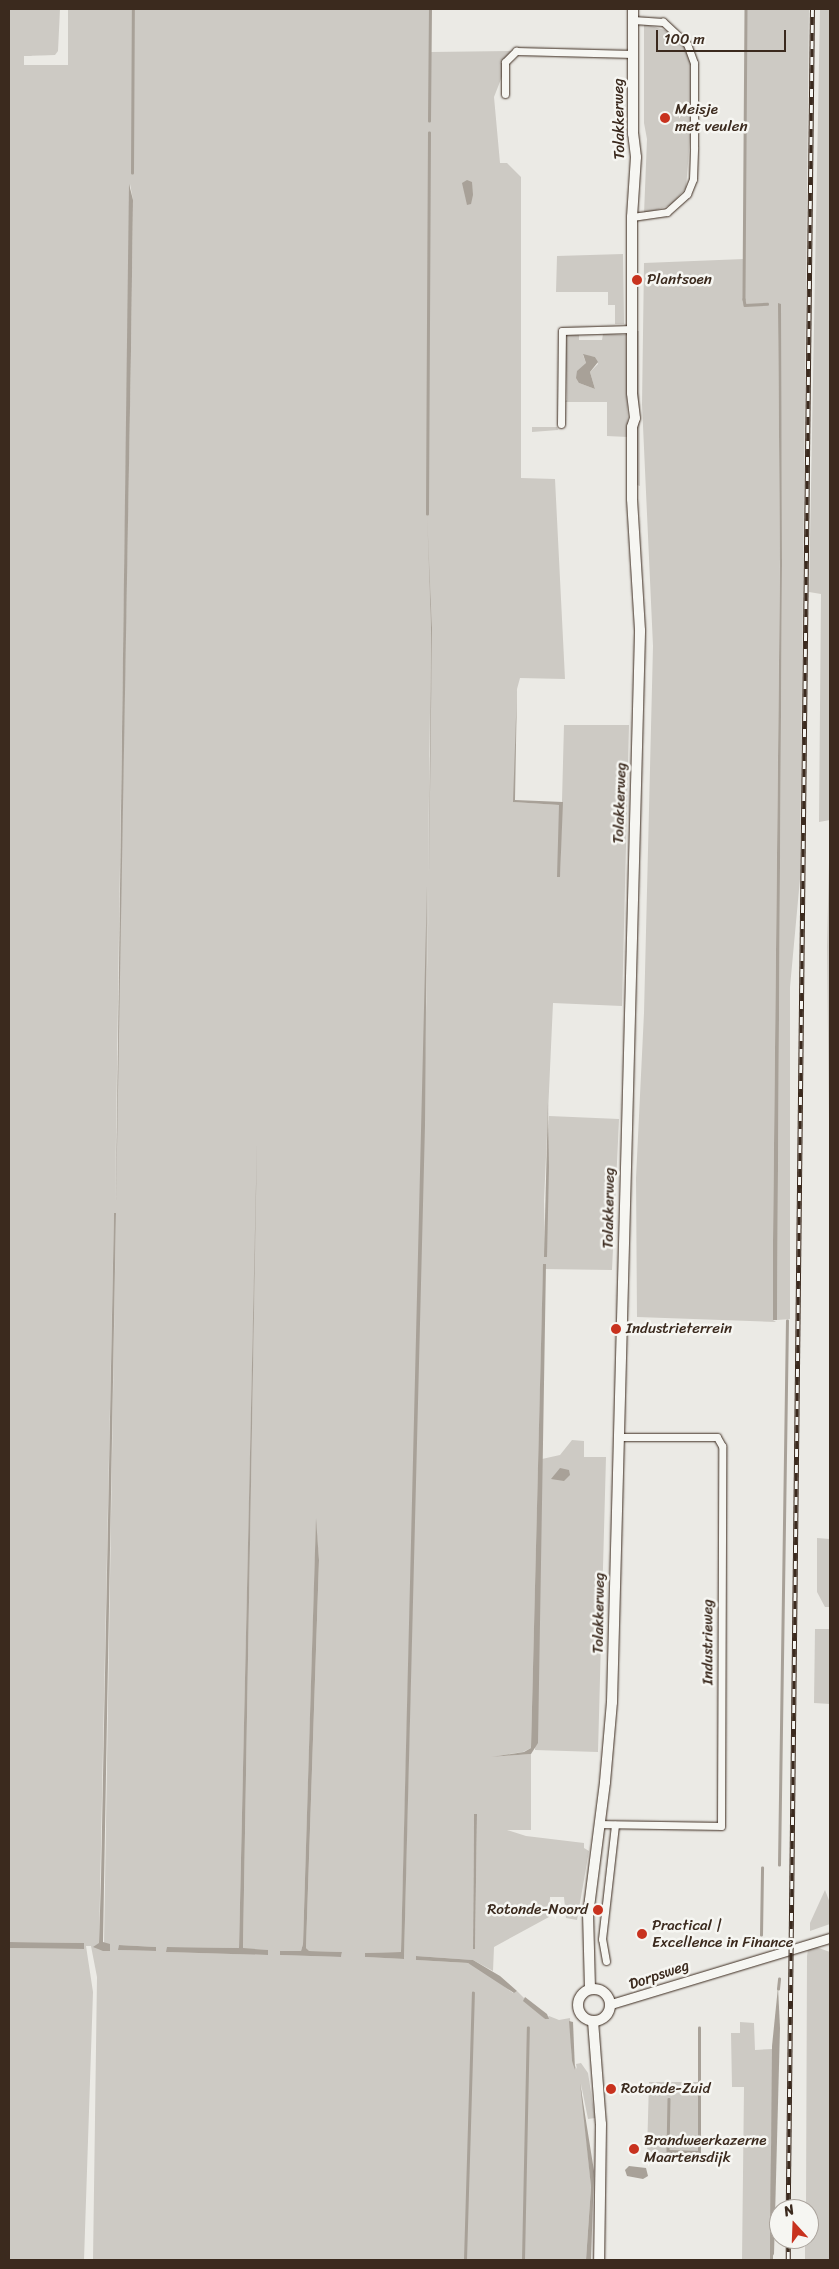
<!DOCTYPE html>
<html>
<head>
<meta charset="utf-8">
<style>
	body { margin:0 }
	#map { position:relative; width:839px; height:2269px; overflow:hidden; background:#ebeae5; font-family:Sriracha,sans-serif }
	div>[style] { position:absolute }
	.green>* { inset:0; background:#cdcac4 }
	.water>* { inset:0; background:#a8a198 }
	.stream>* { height:2.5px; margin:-1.25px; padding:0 1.25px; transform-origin:1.25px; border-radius:1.25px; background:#a8a198 }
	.roads { filter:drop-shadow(0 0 1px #3b2a1e) drop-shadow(0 0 1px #3b2a1e) }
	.minor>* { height:7px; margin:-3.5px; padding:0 3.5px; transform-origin:3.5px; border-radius:3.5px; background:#f6f6f2 }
	.tertiary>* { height:9px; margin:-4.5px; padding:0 4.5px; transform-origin:4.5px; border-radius:4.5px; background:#f6f6f2 }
	.secondary>* { height:10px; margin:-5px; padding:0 5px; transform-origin:5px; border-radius:5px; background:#f6f6f2 }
	.secondary>.ring { margin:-5px; padding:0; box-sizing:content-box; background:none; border:10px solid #f6f6f2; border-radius:50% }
	.rail>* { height:4.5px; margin-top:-2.25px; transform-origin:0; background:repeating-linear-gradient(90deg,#f6f6f2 0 8px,#3b2a1e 0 16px); box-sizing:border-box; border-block:1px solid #3b2a1e }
	.dots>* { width:14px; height:14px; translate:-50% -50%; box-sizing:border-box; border:2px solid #f6f6f2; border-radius:50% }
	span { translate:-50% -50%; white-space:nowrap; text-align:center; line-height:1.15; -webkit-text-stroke:5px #f6f6f2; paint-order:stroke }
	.poi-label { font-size:15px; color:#3b2a1e }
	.left { translate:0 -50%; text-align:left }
	.right { translate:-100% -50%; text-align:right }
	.street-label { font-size:15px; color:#3b2a1e }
	.frame { position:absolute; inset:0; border:10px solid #3b2a1e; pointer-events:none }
	.north { position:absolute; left:769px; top:2199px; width:50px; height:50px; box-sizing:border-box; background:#f6f6f2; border:1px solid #aba49d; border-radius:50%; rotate:340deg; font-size:14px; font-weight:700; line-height:20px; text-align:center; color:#3b2a1e }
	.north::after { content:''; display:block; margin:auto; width:18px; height:22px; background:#c8321e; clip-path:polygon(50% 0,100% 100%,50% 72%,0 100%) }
	.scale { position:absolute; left:656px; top:30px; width:130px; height:22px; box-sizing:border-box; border:2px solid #3b2a1e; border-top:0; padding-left:6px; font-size:15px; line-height:18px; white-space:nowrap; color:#3b2a1e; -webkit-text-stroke:4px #f6f6f2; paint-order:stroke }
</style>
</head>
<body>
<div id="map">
	<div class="green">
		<i style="clip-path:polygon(evenodd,9px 9px,60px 9px,58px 51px,55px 55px,24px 56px,24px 65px,68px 65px,68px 9px,431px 9px,431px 52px,512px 51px,494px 97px,500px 163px,507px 163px,521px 177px,521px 478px,555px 479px,565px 679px,520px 678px,517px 689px,514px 802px,559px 805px,560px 876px,564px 725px,629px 725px,622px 1006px,553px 1003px,544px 1201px,545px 1257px,549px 1116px,619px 1119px,612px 1270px,543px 1269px,531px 1748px,523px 1752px,491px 1757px,531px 1754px,531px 1830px,507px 1830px,526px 1836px,584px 1843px,584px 1848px,589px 1851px,577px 1920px,566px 1918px,564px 1897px,550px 1897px,549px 1917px,494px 1947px,493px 1971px,473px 1960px,416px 1956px,416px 1960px,468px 1963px,478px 1967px,513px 1993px,517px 1991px,545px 2019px,549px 2016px,559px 2020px,570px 2018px,572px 2061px,577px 2069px,576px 2064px,581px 2063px,588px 2073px,595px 2118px,588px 2119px,581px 2084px,591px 2187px,586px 2260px,93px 2260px,97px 1977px,91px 1946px,86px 1946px,93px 1992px,84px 2260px,9px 2260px,9px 1948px,83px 1949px,84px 1943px,9px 1942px,9px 9px,130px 184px,133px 200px,131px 351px,115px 1205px,130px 184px,9px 9px,427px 512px,432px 628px,428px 877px,431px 629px,427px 512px,9px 9px,429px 885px,404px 1959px,365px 1957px,365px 1953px,401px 1952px,429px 885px,9px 9px,256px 1191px,243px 1949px,268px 1950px,268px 1955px,167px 1952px,167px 1947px,239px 1948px,256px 1191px,9px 9px,114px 1213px,116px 1213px,104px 1944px,99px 1943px,114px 1213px,9px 9px,316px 1525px,319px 1560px,306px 1948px,308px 1951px,342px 1952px,341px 1957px,280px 1955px,280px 1951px,301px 1951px,303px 1944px,316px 1525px,9px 9px,474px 1814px,477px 1814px,475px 1949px,473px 1949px,474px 1814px,9px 9px,119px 1945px,156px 1947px,156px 1951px,119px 1950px,119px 1945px)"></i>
		<i style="clip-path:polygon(746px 9px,809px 9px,800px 879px,790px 987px,790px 1319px,777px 1320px,782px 562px,781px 417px,778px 304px,780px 558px,773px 1242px,773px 1320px,776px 1322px,637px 1317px,636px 1178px,644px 1013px,653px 646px,642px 404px,644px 263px,744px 259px)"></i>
		<i style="clip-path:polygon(820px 9px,830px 9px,830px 1211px,827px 946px,830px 820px,819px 822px,821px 594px,809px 592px)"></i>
		<i style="clip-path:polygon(644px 24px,668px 31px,686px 49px,690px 61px,691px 126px,686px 188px,671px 205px,644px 214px,647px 139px,644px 123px)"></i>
		<i style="clip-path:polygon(623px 254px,624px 324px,615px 324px,615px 305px,608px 305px,608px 292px,556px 292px,557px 256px)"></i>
		<i style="clip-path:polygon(636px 331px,639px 331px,640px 486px,637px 485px)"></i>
		<i style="clip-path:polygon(evenodd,579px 334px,579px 340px,602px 340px,603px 334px,626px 335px,628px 437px,607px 436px,607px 402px,564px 402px,567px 400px,565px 335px,579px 334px,583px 355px,595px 357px,598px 364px,590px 372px,595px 389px,579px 383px,586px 363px,583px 355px)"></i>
		<i style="clip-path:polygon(532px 427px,557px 427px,558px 430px,532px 432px)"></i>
		<i style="clip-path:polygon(572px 1440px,584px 1441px,584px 1457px,606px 1457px,598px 1752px,535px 1750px,542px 1459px,560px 1455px)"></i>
		<i style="clip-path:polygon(817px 1538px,830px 1539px,830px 1607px,825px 1607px,817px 1592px)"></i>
		<i style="clip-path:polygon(815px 1629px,830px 1629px,830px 1704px,814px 1703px)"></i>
		<i style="clip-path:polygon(825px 1890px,830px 1903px,830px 1924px,810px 1931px,810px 1923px)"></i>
		<i style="clip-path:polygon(816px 1947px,830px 1952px,830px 2260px,805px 2260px,805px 2239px,809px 2239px,809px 2209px,806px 2209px,807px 1956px,808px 1949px)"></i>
		<i style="clip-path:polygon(740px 2022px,754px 2023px,755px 2050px,773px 2049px,770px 2260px,742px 2260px,744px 2087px,732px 2087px,731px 2033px,740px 2033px)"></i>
		<i style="clip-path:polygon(649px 2082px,700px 2082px,700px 2153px,647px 2153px)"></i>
	</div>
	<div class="water">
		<i style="clip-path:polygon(467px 180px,472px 182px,473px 195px,471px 204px,467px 205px,462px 183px)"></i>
		<i style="clip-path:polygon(129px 184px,133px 200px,131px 351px,116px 1205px)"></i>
		<i style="clip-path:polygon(778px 303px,781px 304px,782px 563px,777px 1320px,773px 1320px,773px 1242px,780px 565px)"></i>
		<i style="clip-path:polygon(583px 354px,595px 357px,598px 362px,590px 372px,595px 389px,579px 383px,576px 378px,577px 371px,586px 363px)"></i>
		<i style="clip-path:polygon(427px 512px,432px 628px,429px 877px,431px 629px)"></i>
		<i style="clip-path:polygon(517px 689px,515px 800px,563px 802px,560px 877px,557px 877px,559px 805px,513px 802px)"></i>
		<i style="clip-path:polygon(427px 885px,425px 1125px,404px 1959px,365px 1957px,365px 1953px,401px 1952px)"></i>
		<i style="clip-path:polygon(548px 1102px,549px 1167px,547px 1257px,544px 1257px)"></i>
		<i style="clip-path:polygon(257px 1139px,243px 1948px,268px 1950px,268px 1955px,166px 1952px,167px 1947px,239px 1948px)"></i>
		<i style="clip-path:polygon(114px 1213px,116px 1213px,103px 1942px,110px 1944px,110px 1951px,103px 1951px,93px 1947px,99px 1943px,101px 1879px)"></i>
		<i style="clip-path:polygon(543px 1264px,546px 1264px,538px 1743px,531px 1754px,491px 1757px,524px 1752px,531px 1748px)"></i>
		<i style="clip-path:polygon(560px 1468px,569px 1470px,570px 1475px,564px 1481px,551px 1479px)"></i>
		<i style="clip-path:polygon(316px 1518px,319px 1560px,306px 1948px,309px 1951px,342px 1952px,341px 1957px,280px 1955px,280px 1951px,301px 1951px,303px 1944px)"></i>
		<i style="clip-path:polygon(474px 1814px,477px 1814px,475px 1949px,473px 1949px)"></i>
		<i style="clip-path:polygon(9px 1942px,84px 1943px,84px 1949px,9px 1948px)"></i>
		<i style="clip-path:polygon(119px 1945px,156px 1947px,156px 1951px,118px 1950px)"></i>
		<i style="clip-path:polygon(416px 1956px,473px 1960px,500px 1976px,517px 1991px,514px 1993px,468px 1963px,416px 1960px)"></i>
		<i style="clip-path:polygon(778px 1987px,780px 2028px,774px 2254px,770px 2260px,772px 2046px)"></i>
		<i style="clip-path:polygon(525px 1997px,547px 2014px,549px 2019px,545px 2019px,523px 2001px)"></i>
		<i style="clip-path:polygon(569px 2021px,573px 2022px,575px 2070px,572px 2061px)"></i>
		<i style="clip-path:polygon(580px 2083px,594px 2171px,591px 2260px,586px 2260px,591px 2187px)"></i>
		<i style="clip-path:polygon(629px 2166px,646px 2168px,648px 2176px,643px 2179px,627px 2176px,625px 2170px)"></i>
	</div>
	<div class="stream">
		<i style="left:746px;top:9px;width:290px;rotate:90.4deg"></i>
		<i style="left:744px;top:299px;width:6px;rotate:81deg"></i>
		<i style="left:745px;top:305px;width:22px;rotate:-3deg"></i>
		<i style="left:429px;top:121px;width:112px;rotate:-89.5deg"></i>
		<i style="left:132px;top:173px;width:164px;rotate:-89.7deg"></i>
		<i style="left:427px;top:514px;width:381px;rotate:-89.7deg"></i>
		<i style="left:779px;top:1865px;width:544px;rotate:-89.16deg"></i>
		<i style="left:761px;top:1935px;width:67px;rotate:-89.1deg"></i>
		<i style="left:778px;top:1989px;width:10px;rotate:-84deg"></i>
		<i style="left:669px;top:2099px;width:52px;rotate:91.1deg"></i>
		<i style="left:668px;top:2151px;width:31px;rotate:2deg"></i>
		<i style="left:699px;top:2152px;width:124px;rotate:-90deg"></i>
		<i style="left:465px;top:2260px;width:267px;rotate:-88.3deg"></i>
		<i style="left:523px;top:2260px;width:232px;rotate:-88.8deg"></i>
		<i style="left:771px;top:2260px;width:113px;rotate:-89.5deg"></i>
	</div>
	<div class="roads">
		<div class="minor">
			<i style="left:505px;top:94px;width:32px;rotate:-90deg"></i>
			<i style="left:505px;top:62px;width:16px;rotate:-45deg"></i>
			<i style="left:516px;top:51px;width:117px;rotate:1.5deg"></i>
			<i style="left:632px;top:217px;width:35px;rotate:-8deg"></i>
			<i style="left:667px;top:212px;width:27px;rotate:-42deg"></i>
			<i style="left:687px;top:194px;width:16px;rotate:-68deg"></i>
			<i style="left:693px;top:179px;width:32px;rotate:-88deg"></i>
			<i style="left:694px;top:147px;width:84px;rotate:-90deg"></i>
			<i style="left:694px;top:63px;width:20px;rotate:-110deg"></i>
			<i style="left:687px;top:44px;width:33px;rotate:-137deg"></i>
			<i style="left:663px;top:22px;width:30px;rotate:-176deg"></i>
			<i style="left:561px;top:424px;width:93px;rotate:-89.4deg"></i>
			<i style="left:562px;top:331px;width:70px;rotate:-1.6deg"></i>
			<i style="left:600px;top:1824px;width:121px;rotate:0.9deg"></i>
			<i style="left:721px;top:1826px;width:380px;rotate:-89.8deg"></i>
			<i style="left:722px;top:1446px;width:10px;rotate:-119deg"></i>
			<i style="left:717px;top:1437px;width:98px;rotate:180deg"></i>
			<i style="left:606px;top:1961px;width:22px;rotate:-100deg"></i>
			<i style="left:602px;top:1939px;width:115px;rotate:-83.5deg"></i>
		</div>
		<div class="tertiary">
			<i style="left:611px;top:2004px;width:229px;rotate:-16.8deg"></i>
		</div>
		<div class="secondary">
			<i class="ring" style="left:578px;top:1989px;width:22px;height:22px"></i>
			<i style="left:590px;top:1989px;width:74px;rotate:-91.5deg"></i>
			<i style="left:588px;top:1915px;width:134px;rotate:-82.7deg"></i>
			<i style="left:605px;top:1782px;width:80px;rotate:-85deg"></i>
			<i style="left:612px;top:1702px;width:1072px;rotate:-88.5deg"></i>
			<i style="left:640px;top:630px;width:131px;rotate:-93.5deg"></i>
			<i style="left:632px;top:499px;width:72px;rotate:-90deg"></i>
			<i style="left:632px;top:427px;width:9px;rotate:-72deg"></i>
			<i style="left:635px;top:418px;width:25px;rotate:-97deg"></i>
			<i style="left:632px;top:393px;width:176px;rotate:-90deg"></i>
			<i style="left:632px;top:217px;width:60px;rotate:-86.2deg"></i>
			<i style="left:636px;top:157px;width:23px;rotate:-97deg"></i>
			<i style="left:633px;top:134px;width:125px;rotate:-90deg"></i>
			<i style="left:593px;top:2021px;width:103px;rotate:85.6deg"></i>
			<i style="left:601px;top:2124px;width:136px;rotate:90.8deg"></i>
		</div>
	</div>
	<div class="rail">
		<i style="left:788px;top:2209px;width:2200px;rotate:-89.37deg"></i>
		<i style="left:788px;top:2260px;width:21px;rotate:-90deg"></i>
	</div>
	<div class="dots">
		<i style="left:665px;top:118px;background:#c8321e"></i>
		<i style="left:637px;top:280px;background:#c8321e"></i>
		<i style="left:616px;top:1329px;background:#c8321e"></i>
		<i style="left:598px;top:1910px;background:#c8321e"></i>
		<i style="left:642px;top:1934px;background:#c8321e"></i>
		<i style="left:611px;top:2089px;background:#c8321e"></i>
		<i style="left:634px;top:2149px;background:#c8321e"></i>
	</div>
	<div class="poi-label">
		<span class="left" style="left:675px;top:118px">Meisje<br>met veulen</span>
		<span class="left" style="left:647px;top:280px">Plantsoen</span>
		<span class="left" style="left:626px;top:1329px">Industrieterrein</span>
		<span class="right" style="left:588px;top:1910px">Rotonde-Noord</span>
		<span class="left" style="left:652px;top:1934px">Practical |<br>Excellence in Finance</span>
		<span class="left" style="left:621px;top:2089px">Rotonde-Zuid</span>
		<span class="left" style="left:644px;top:2149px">Brandweerkazerne<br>Maartensdijk</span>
	</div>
	<div class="street-label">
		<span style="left:619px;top:119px;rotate:-91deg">Tolakkerweg</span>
		<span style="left:620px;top:803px;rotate:-88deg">Tolakkerweg</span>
		<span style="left:609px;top:1208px;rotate:-89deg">Tolakkerweg</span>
		<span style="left:599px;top:1613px;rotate:-89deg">Tolakkerweg</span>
		<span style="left:708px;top:1642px;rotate:-90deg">Industrieweg</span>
		<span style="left:659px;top:1975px;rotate:-19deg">Dorpsweg</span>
	</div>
	<div class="frame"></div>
	<div class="north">N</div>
	<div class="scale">100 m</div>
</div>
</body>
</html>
